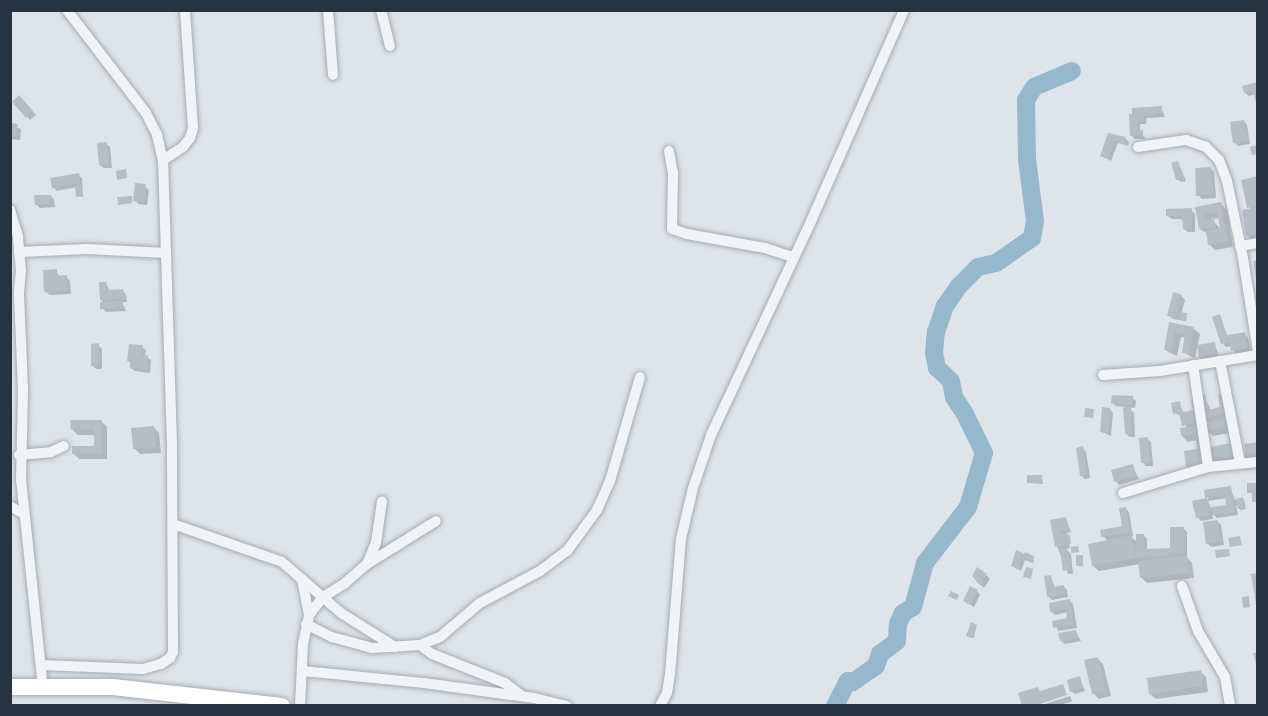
<!DOCTYPE html>
<html>
<head>
<meta charset="utf-8">
<style>
	body { margin:0 }
	#map { position:relative; width:1268px; height:716px; overflow:hidden; background:#dee4e9; font-family:Arial,sans-serif }
	div>[style] { position:absolute }
	.shadow>* { inset:0; background:#0003 }
	.river>* { height:18px; margin:-9px; padding:0 9px; transform-origin:9px; border-radius:9px; background:#96b8cd }
	.building>* { inset:0; background:#b5bec7 }
	.roads { filter:drop-shadow(0 0 2px #a3acb4) drop-shadow(0 0 2px #a3acb4) }
	.minor>* { height:10px; margin:-5px; padding:0 5px; transform-origin:5px; border-radius:5px; background:#f1f4f7 }
	.highway>* { height:16px; margin:-8px; padding:0 8px; transform-origin:8px; border-radius:8px; background:#fff }
	span { translate:-50% -50%; white-space:nowrap; text-align:center; line-height:1.15; -webkit-text-stroke:4.5px #eef3f7; paint-order:stroke }
	.frame { position:absolute; inset:0; border:12px solid #263442; pointer-events:none }
</style>
</head>
<body>
<div id="map">
	<div class="shadow">
		<i style="clip-path:polygon(1258px 83px,1256px 94px,1249px 96px,1245px 93px)"></i>
		<i style="clip-path:polygon(19px 97px,36px 115px,30px 120px,14px 102px)"></i>
		<i style="clip-path:polygon(1161px 107px,1165px 117px,1147px 118px,1146px 124px,1140px 124px,1140px 132px,1146px 139px,1135px 139px,1132px 136px,1134px 116px)"></i>
		<i style="clip-path:polygon(1244px 121px,1247px 125px,1250px 144px,1238px 146px,1234px 142px)"></i>
		<i style="clip-path:polygon(10px 125px,21px 129px,20px 140px,10px 139px)"></i>
		<i style="clip-path:polygon(1109px 135px,1125px 138px,1129px 142px,1128px 146px,1118px 143px,1111px 161px,1102px 155px)"></i>
		<i style="clip-path:polygon(106px 144px,110px 147px,112px 168px,104px 168px,100px 165px)"></i>
		<i style="clip-path:polygon(1178px 162px,1186px 181px,1181px 182px,1177px 179px)"></i>
		<i style="clip-path:polygon(1211px 169px,1214px 172px,1216px 198px,1202px 199px,1198px 195px)"></i>
		<i style="clip-path:polygon(78px 175px,82px 178px,83px 197px,78px 196px,77px 187px,57px 191px,53px 187px)"></i>
		<i style="clip-path:polygon(1258px 178px,1258px 241px,1253px 241px,1247px 235px,1252px 210px,1249px 207px)"></i>
		<i style="clip-path:polygon(145px 186px,149px 190px,147px 205px,138px 204px,135px 200px)"></i>
		<i style="clip-path:polygon(51px 196px,54px 200px,55px 207px,40px 208px,36px 204px)"></i>
		<i style="clip-path:polygon(evenodd,1221px 204px,1227px 210px,1233px 247px,1215px 250px,1209px 244px,1208px 234px,1200px 229px,1197px 208px,1221px 204px,1220px 218px,1222px 230px,1211px 219px,1220px 218px)"></i>
		<i style="clip-path:polygon(1191px 210px,1195px 214px,1195px 232px,1188px 232px,1184px 229px,1184px 219px,1172px 219px,1168px 216px)"></i>
		<i style="clip-path:polygon(56px 271px,60px 277px,66px 277px,70px 281px,71px 294px,50px 295px,46px 292px)"></i>
		<i style="clip-path:polygon(106px 283px,110px 292px,123px 291px,126px 295px,127px 302px,122px 302px,126px 311px,106px 312px,102px 308px,105px 304px,101px 300px)"></i>
		<i style="clip-path:polygon(1181px 296px,1185px 300px,1181px 314px,1187px 316px,1186px 321px,1173px 319px,1169px 315px)"></i>
		<i style="clip-path:polygon(1219px 316px,1228px 337px,1245px 334px,1248px 338px,1251px 351px,1236px 354px,1231px 346px,1226px 347px,1223px 343px)"></i>
		<i style="clip-path:polygon(1170px 324px,1194px 329px,1200px 334px,1195px 359px,1183px 352px,1186px 338px,1181px 337px,1177px 356px,1165px 350px)"></i>
		<i style="clip-path:polygon(1214px 344px,1220px 358px,1204px 361px,1200px 357px)"></i>
		<i style="clip-path:polygon(98px 345px,102px 349px,102px 369px,96px 369px,92px 365px)"></i>
		<i style="clip-path:polygon(142px 347px,146px 350px,145px 356px,151px 360px,150px 373px,135px 371px,131px 368px)"></i>
		<i style="clip-path:polygon(1204px 396px,1211px 411px,1222px 408px,1230px 415px,1225px 417px,1233px 425px,1235px 432px,1213px 436px,1207px 430px,1210px 424px,1202px 416px,1206px 432px,1194px 472px,1188px 467px,1199px 450px,1197px 440px,1188px 442px,1182px 436px,1187px 429px,1181px 416px,1175px 413px,1179px 403px,1184px 413px,1195px 411px)"></i>
		<i style="clip-path:polygon(1132px 398px,1136px 401px,1135px 408px,1128px 407px,1134px 413px,1135px 437px,1130px 437px,1126px 434px,1125px 407px,1116px 406px,1112px 403px)"></i>
		<i style="clip-path:polygon(1109px 409px,1113px 413px,1111px 436px,1102px 432px)"></i>
		<i style="clip-path:polygon(101px 421px,107px 427px,107px 459px,79px 459px,73px 453px,96px 447px,95px 435px,78px 435px,72px 429px)"></i>
		<i style="clip-path:polygon(153px 427px,159px 433px,161px 453px,140px 454px,134px 448px)"></i>
		<i style="clip-path:polygon(1147px 439px,1151px 442px,1153px 466px,1146px 466px,1142px 462px)"></i>
		<i style="clip-path:polygon(1232px 444px,1240px 461px,1215px 461px)"></i>
		<i style="clip-path:polygon(1083px 448px,1086px 452px,1090px 478px,1085px 479px,1081px 475px)"></i>
		<i style="clip-path:polygon(1132px 465px,1139px 479px,1119px 485px,1116px 481px)"></i>
		<i style="clip-path:polygon(1042px 477px,1043px 484px,1029px 483px)"></i>
		<i style="clip-path:polygon(evenodd,1230px 488px,1235px 500px,1244px 500px,1246px 509px,1241px 510px,1236px 505px,1238px 515px,1217px 518px,1212px 513px,1213px 519px,1201px 521px,1197px 517px,1194px 502px,1209px 499px,1207px 497px,1230px 488px,1227px 498px,1228px 506px,1211px 509px,1208px 501px,1227px 498px)"></i>
		<i style="clip-path:polygon(1125px 508px,1129px 512px,1133px 536px,1130px 536px,1138px 543px,1143px 535px,1147px 539px,1147px 550px,1171px 549px,1184px 529px,1187px 532px,1187px 556px,1185px 556px,1192px 563px,1194px 578px,1147px 583px,1141px 577px,1140px 564px,1099px 571px,1093px 566px,1108px 541px,1103px 536px,1123px 528px)"></i>
		<i style="clip-path:polygon(1066px 519px,1071px 532px,1066px 533px,1071px 538px,1068px 538px,1070px 548px,1066px 549px,1071px 554px,1073px 574px,1068px 574px,1057px 546px,1052px 521px)"></i>
		<i style="clip-path:polygon(1218px 522px,1221px 525px,1224px 545px,1211px 547px,1207px 543px)"></i>
		<i style="clip-path:polygon(1023px 554px,1034px 558px,1033px 563px,1025px 560px,1021px 571px,1013px 566px)"></i>
		<i style="clip-path:polygon(986px 575px,990px 579px,984px 588px,976px 581px)"></i>
		<i style="clip-path:polygon(1051px 577px,1055px 588px,1064px 587px,1067px 590px,1068px 597px,1052px 600px,1048px 596px)"></i>
		<i style="clip-path:polygon(977px 591px,980px 595px,974px 607px,965px 601px)"></i>
		<i style="clip-path:polygon(1070px 601px,1073px 604px,1077px 628px,1058px 631px,1054px 622px,1069px 619px,1068px 612px,1055px 615px,1051px 611px)"></i>
		<i style="clip-path:polygon(976px 626px,974px 638px,969px 637px)"></i>
		<i style="clip-path:polygon(1076px 632px,1081px 641px,1065px 644px,1061px 641px)"></i>
		<i style="clip-path:polygon(1097px 658px,1103px 664px,1111px 696px,1099px 699px,1093px 693px)"></i>
		<i style="clip-path:polygon(1200px 671px,1206px 677px,1208px 692px,1156px 699px,1150px 694px)"></i>
		<i style="clip-path:polygon(1079px 678px,1085px 691px,1075px 694px,1071px 691px)"></i>
		<i style="clip-path:polygon(1070px 696px,1072px 701px,1058px 706px,1039px 706px)"></i>
	</div>
	<div class="river">
		<i style="left:835px;top:706px;width:28px;rotate:-63deg"></i>
		<i style="left:848px;top:681px;width:5px;rotate:11deg"></i>
		<i style="left:853px;top:682px;width:28px;rotate:-35deg"></i>
		<i style="left:876px;top:666px;width:13px;rotate:-72deg"></i>
		<i style="left:880px;top:654px;width:21px;rotate:-37deg"></i>
		<i style="left:897px;top:641px;width:17px;rotate:-87deg"></i>
		<i style="left:898px;top:624px;width:12px;rotate:-66deg"></i>
		<i style="left:903px;top:613px;width:12px;rotate:-31deg"></i>
		<i style="left:913px;top:607px;width:46px;rotate:-74.7deg"></i>
		<i style="left:925px;top:563px;width:71px;rotate:-52.5deg"></i>
		<i style="left:968px;top:507px;width:56px;rotate:-73.5deg"></i>
		<i style="left:984px;top:453px;width:43px;rotate:-116deg"></i>
		<i style="left:965px;top:414px;width:20px;rotate:-123deg"></i>
		<i style="left:954px;top:397px;width:16px;rotate:-101deg"></i>
		<i style="left:951px;top:381px;width:19px;rotate:-137deg"></i>
		<i style="left:937px;top:368px;width:15px;rotate:-101deg"></i>
		<i style="left:934px;top:353px;width:21px;rotate:-85deg"></i>
		<i style="left:936px;top:332px;width:28px;rotate:-71deg"></i>
		<i style="left:945px;top:306px;width:24px;rotate:-55deg"></i>
		<i style="left:959px;top:286px;width:27px;rotate:-45deg"></i>
		<i style="left:978px;top:267px;width:18px;rotate:-13deg"></i>
		<i style="left:996px;top:263px;width:44px;rotate:-34.8deg"></i>
		<i style="left:1032px;top:238px;width:17px;rotate:-80deg"></i>
		<i style="left:1035px;top:221px;width:63px;rotate:-97.4deg"></i>
		<i style="left:1027px;top:159px;width:59px;rotate:-91deg"></i>
		<i style="left:1026px;top:100px;width:15px;rotate:-58deg"></i>
		<i style="left:1034px;top:87px;width:41px;rotate:-22.8deg"></i>
	</div>
	<div class="building">
		<i style="clip-path:polygon(1258px 82px,1258px 105px,1257px 105px,1253px 91px,1244px 93px,1242px 86px)"></i>
		<i style="clip-path:polygon(19px 95px,33px 111px,26px 118px,12px 102px)"></i>
		<i style="clip-path:polygon(1162px 106px,1162px 113px,1144px 115px,1143px 121px,1137px 121px,1138px 131px,1143px 130px,1143px 135px,1130px 136px,1129px 114px,1132px 114px,1132px 108px)"></i>
		<i style="clip-path:polygon(1244px 120px,1248px 140px,1233px 143px,1230px 122px)"></i>
		<i style="clip-path:polygon(10px 123px,18px 124px,17px 137px,10px 137px)"></i>
		<i style="clip-path:polygon(1108px 133px,1126px 137px,1124px 144px,1114px 141px,1108px 159px,1100px 156px)"></i>
		<i style="clip-path:polygon(107px 142px,109px 164px,99px 165px,97px 143px)"></i>
		<i style="clip-path:polygon(1258px 145px,1258px 154px,1252px 155px,1250px 147px)"></i>
		<i style="clip-path:polygon(1178px 161px,1184px 177px,1176px 180px,1171px 163px)"></i>
		<i style="clip-path:polygon(1211px 167px,1213px 195px,1196px 196px,1195px 168px)"></i>
		<i style="clip-path:polygon(126px 169px,127px 178px,117px 180px,116px 171px)"></i>
		<i style="clip-path:polygon(79px 173px,81px 183px,52px 188px,50px 178px)"></i>
		<i style="clip-path:polygon(1258px 176px,1258px 205px,1247px 208px,1241px 180px)"></i>
		<i style="clip-path:polygon(135px 183px,146px 184px,144px 202px,133px 201px)"></i>
		<i style="clip-path:polygon(81px 184px,82px 196px,76px 197px,75px 185px)"></i>
		<i style="clip-path:polygon(34px 195px,51px 195px,52px 204px,35px 205px)"></i>
		<i style="clip-path:polygon(132px 196px,132px 203px,118px 205px,117px 197px)"></i>
		<i style="clip-path:polygon(1221px 202px,1228px 241px,1208px 245px,1206px 231px,1220px 228px,1217px 212px,1204px 214px,1205px 221px,1214px 219px,1215px 227px,1199px 229px,1195px 207px)"></i>
		<i style="clip-path:polygon(1258px 207px,1258px 234px,1246px 236px,1242px 210px)"></i>
		<i style="clip-path:polygon(1192px 208px,1192px 229px,1183px 229px,1182px 216px,1166px 216px,1166px 209px)"></i>
		<i style="clip-path:polygon(1258px 260px,1258px 279px,1256px 279px,1253px 261px)"></i>
		<i style="clip-path:polygon(57px 269px,57px 276px,67px 275px,68px 291px,44px 292px,43px 270px)"></i>
		<i style="clip-path:polygon(99px 282px,106px 282px,107px 290px,123px 289px,124px 299px,100px 300px)"></i>
		<i style="clip-path:polygon(1173px 292px,1182px 295px,1176px 318px,1167px 316px)"></i>
		<i style="clip-path:polygon(123px 301px,123px 308px,100px 309px,100px 302px)"></i>
		<i style="clip-path:polygon(1180px 312px,1187px 313px,1185px 321px,1178px 319px)"></i>
		<i style="clip-path:polygon(1220px 314px,1229px 342px,1221px 344px,1212px 317px)"></i>
		<i style="clip-path:polygon(1169px 322px,1194px 327px,1189px 354px,1182px 353px,1185px 334px,1175px 332px,1172px 351px,1164px 350px)"></i>
		<i style="clip-path:polygon(1245px 332px,1248px 348px,1231px 351px,1228px 335px)"></i>
		<i style="clip-path:polygon(1215px 342px,1217px 354px,1199px 358px,1197px 345px)"></i>
		<i style="clip-path:polygon(99px 343px,99px 365px,91px 366px,91px 344px)"></i>
		<i style="clip-path:polygon(129px 344px,143px 345px,142px 355px,148px 355px,147px 370px,130px 368px,130px 362px,127px 361px)"></i>
		<i style="clip-path:polygon(1224px 393px,1228px 412px,1203px 419px,1198px 396px,1205px 394px,1209px 410px,1220px 407px,1218px 395px)"></i>
		<i style="clip-path:polygon(1112px 395px,1133px 396px,1132px 405px,1111px 403px)"></i>
		<i style="clip-path:polygon(1196px 399px,1201px 422px,1182px 426px,1179px 412px,1173px 414px,1171px 403px,1180px 401px,1182px 412px,1193px 410px,1191px 400px)"></i>
		<i style="clip-path:polygon(1102px 407px,1110px 408px,1108px 433px,1100px 432px)"></i>
		<i style="clip-path:polygon(1131px 407px,1132px 434px,1125px 434px,1123px 408px)"></i>
		<i style="clip-path:polygon(1085px 408px,1094px 409px,1093px 418px,1084px 417px)"></i>
		<i style="clip-path:polygon(1228px 417px,1235px 456px,1213px 462px,1211px 447px,1230px 443px,1227px 427px,1206px 431px,1204px 425px)"></i>
		<i style="clip-path:polygon(70px 420px,102px 420px,102px 454px,72px 454px,72px 446px,94px 446px,94px 429px,71px 430px)"></i>
		<i style="clip-path:polygon(1201px 425px,1207px 464px,1186px 467px,1184px 451px,1197px 449px,1195px 434px,1181px 436px,1180px 428px)"></i>
		<i style="clip-path:polygon(154px 426px,156px 447px,133px 449px,131px 428px)"></i>
		<i style="clip-path:polygon(1148px 437px,1150px 463px,1141px 463px,1139px 438px)"></i>
		<i style="clip-path:polygon(1258px 442px,1258px 458px,1246px 459px,1244px 444px)"></i>
		<i style="clip-path:polygon(1083px 446px,1087px 475px,1080px 476px,1076px 448px)"></i>
		<i style="clip-path:polygon(1133px 464px,1136px 476px,1114px 482px,1111px 470px)"></i>
		<i style="clip-path:polygon(1027px 475px,1042px 475px,1042px 483px,1027px 483px)"></i>
		<i style="clip-path:polygon(1247px 483px,1258px 483px,1258px 502px,1252px 502px,1252px 493px,1247px 493px)"></i>
		<i style="clip-path:polygon(1231px 486px,1235px 512px,1212px 515px,1211px 507px,1226px 505px,1225px 495px,1205px 498px,1204px 490px)"></i>
		<i style="clip-path:polygon(1243px 497px,1245px 508px,1238px 509px,1236px 499px)"></i>
		<i style="clip-path:polygon(1207px 498px,1210px 515px,1196px 518px,1192px 501px)"></i>
		<i style="clip-path:polygon(1126px 507px,1130px 532px,1101px 537px,1100px 530px,1122px 526px,1119px 508px)"></i>
		<i style="clip-path:polygon(1066px 517px,1069px 529px,1059px 530px,1060px 535px,1069px 534px,1071px 544px,1055px 547px,1050px 520px)"></i>
		<i style="clip-path:polygon(1218px 520px,1221px 542px,1206px 544px,1203px 522px)"></i>
		<i style="clip-path:polygon(1170px 527px,1184px 527px,1184px 553px,1169px 553px,1169px 556px,1136px 557px,1136px 534px,1144px 534px,1144px 549px,1170px 548px)"></i>
		<i style="clip-path:polygon(1132px 535px,1136px 558px,1092px 566px,1088px 544px)"></i>
		<i style="clip-path:polygon(1240px 536px,1242px 545px,1230px 547px,1228px 538px)"></i>
		<i style="clip-path:polygon(1078px 546px,1079px 552px,1071px 553px,1071px 547px)"></i>
		<i style="clip-path:polygon(1067px 548px,1070px 570px,1063px 571px,1060px 549px)"></i>
		<i style="clip-path:polygon(1229px 549px,1230px 556px,1216px 558px,1215px 550px)"></i>
		<i style="clip-path:polygon(1016px 550px,1023px 553px,1018px 569px,1011px 566px)"></i>
		<i style="clip-path:polygon(1025px 552px,1034px 556px,1032px 562px,1022px 559px)"></i>
		<i style="clip-path:polygon(1076px 555px,1083px 555px,1083px 566px,1076px 566px)"></i>
		<i style="clip-path:polygon(1187px 556px,1189px 573px,1140px 578px,1138px 561px)"></i>
		<i style="clip-path:polygon(977px 567px,987px 574px,980px 585px,972px 576px)"></i>
		<i style="clip-path:polygon(1026px 567px,1033px 569px,1031px 579px,1023px 577px)"></i>
		<i style="clip-path:polygon(1258px 573px,1258px 605px,1256px 605px,1251px 574px)"></i>
		<i style="clip-path:polygon(1051px 575px,1053px 587px,1064px 585px,1065px 594px,1047px 597px,1044px 576px)"></i>
		<i style="clip-path:polygon(970px 586px,978px 590px,970px 605px,963px 601px)"></i>
		<i style="clip-path:polygon(951px 591px,959px 595px,957px 600px,948px 596px)"></i>
		<i style="clip-path:polygon(1249px 596px,1250px 607px,1243px 608px,1242px 597px)"></i>
		<i style="clip-path:polygon(1070px 599px,1074px 625px,1053px 628px,1052px 621px,1067px 618px,1066px 609px,1050px 612px,1049px 603px)"></i>
		<i style="clip-path:polygon(971px 622px,977px 625px,972px 638px,966px 636px)"></i>
		<i style="clip-path:polygon(1076px 630px,1078px 638px,1060px 641px,1058px 633px)"></i>
		<i style="clip-path:polygon(1258px 652px,1258px 668px,1257px 668px,1253px 653px)"></i>
		<i style="clip-path:polygon(1098px 657px,1106px 690px,1092px 694px,1084px 660px)"></i>
		<i style="clip-path:polygon(1201px 670px,1203px 686px,1149px 694px,1147px 678px)"></i>
		<i style="clip-path:polygon(1080px 676px,1083px 688px,1070px 692px,1067px 680px)"></i>
		<i style="clip-path:polygon(1063px 684px,1067px 695px,1034px 706px,1022px 706px,1018px 693px,1038px 687px,1040px 691px)"></i>
	</div>
	<div class="roads">
		<div class="minor">
			<i style="left:67px;top:10px;width:130px;rotate:52.5deg"></i>
			<i style="left:146px;top:113px;width:25px;rotate:63deg"></i>
			<i style="left:157px;top:135px;width:26px;rotate:77deg"></i>
			<i style="left:328px;top:10px;width:65px;rotate:85.6deg"></i>
			<i style="left:381px;top:10px;width:37px;rotate:76deg"></i>
			<i style="left:1138px;top:147px;width:49px;rotate:-8.3deg"></i>
			<i style="left:1186px;top:140px;width:21px;rotate:19deg"></i>
			<i style="left:1206px;top:147px;width:18px;rotate:45deg"></i>
			<i style="left:1219px;top:160px;width:22px;rotate:69deg"></i>
			<i style="left:1227px;top:181px;width:79px;rotate:78.3deg"></i>
			<i style="left:1243px;top:258px;width:95px;rotate:80.9deg"></i>
			<i style="left:669px;top:151px;width:22px;rotate:80deg"></i>
			<i style="left:673px;top:173px;width:56px;rotate:91deg"></i>
			<i style="left:672px;top:229px;width:16px;rotate:18deg"></i>
			<i style="left:687px;top:234px;width:79px;rotate:10.2deg"></i>
			<i style="left:765px;top:248px;width:28px;rotate:18deg"></i>
			<i style="left:10px;top:210px;width:28px;rotate:73deg"></i>
			<i style="left:18px;top:237px;width:33px;rotate:85deg"></i>
			<i style="left:21px;top:270px;width:24px;rotate:95deg"></i>
			<i style="left:19px;top:294px;width:97px;rotate:87.6deg"></i>
			<i style="left:23px;top:391px;width:88px;rotate:91.3deg"></i>
			<i style="left:21px;top:479px;width:209px;rotate:84deg"></i>
			<i style="left:1240px;top:246px;width:18px;rotate:-9deg"></i>
			<i style="left:19px;top:252px;width:68px;rotate:-2.5deg"></i>
			<i style="left:87px;top:249px;width:79px;rotate:2.9deg"></i>
			<i style="left:1220px;top:361px;width:104px;rotate:78.9deg"></i>
			<i style="left:1193px;top:365px;width:103px;rotate:81.6deg"></i>
			<i style="left:1103px;top:375px;width:57px;rotate:-4deg"></i>
			<i style="left:1160px;top:371px;width:99px;rotate:-9.3deg"></i>
			<i style="left:19px;top:455px;width:32px;rotate:-5deg"></i>
			<i style="left:51px;top:452px;width:14px;rotate:-25deg"></i>
			<i style="left:1123px;top:493px;width:89px;rotate:-17deg"></i>
			<i style="left:1208px;top:467px;width:50px;rotate:-5.7deg"></i>
			<i style="left:10px;top:506px;width:16px;rotate:30deg"></i>
			<i style="left:173px;top:524px;width:115px;rotate:19.2deg"></i>
			<i style="left:282px;top:562px;width:78px;rotate:40.8deg"></i>
			<i style="left:341px;top:613px;width:64px;rotate:32.2deg"></i>
			<i style="left:367px;top:564px;width:81px;rotate:-31.9deg"></i>
			<i style="left:302px;top:579px;width:37px;rotate:79deg"></i>
			<i style="left:1182px;top:586px;width:48px;rotate:70.4deg"></i>
			<i style="left:1198px;top:631px;width:53px;rotate:59.6deg"></i>
			<i style="left:1225px;top:677px;width:29px;rotate:80deg"></i>
			<i style="left:306px;top:624px;width:29px;rotate:27deg"></i>
			<i style="left:332px;top:637px;width:41px;rotate:15.4deg"></i>
			<i style="left:372px;top:648px;width:48px;rotate:-3.6deg"></i>
			<i style="left:420px;top:645px;width:22px;rotate:-22deg"></i>
			<i style="left:440px;top:637px;width:52px;rotate:-40.4deg"></i>
			<i style="left:480px;top:603px;width:68px;rotate:-28.1deg"></i>
			<i style="left:540px;top:571px;width:34px;rotate:-37deg"></i>
			<i style="left:567px;top:551px;width:51px;rotate:-53.8deg"></i>
			<i style="left:597px;top:510px;width:32px;rotate:-66deg"></i>
			<i style="left:610px;top:481px;width:108px;rotate:-73.9deg"></i>
			<i style="left:420px;top:645px;width:15px;rotate:37deg"></i>
			<i style="left:432px;top:654px;width:79px;rotate:21.7deg"></i>
			<i style="left:505px;top:683px;width:21px;rotate:37deg"></i>
			<i style="left:41px;top:665px;width:102px;rotate:2.2deg"></i>
			<i style="left:143px;top:669px;width:19px;rotate:-16deg"></i>
			<i style="left:161px;top:664px;width:11px;rotate:-34deg"></i>
			<i style="left:170px;top:658px;width:7px;rotate:-63deg"></i>
			<i style="left:173px;top:652px;width:207px;rotate:-90.3deg"></i>
			<i style="left:172px;top:445px;width:285px;rotate:-91.8deg"></i>
			<i style="left:163px;top:160px;width:24px;rotate:-33deg"></i>
			<i style="left:183px;top:147px;width:11px;rotate:-52deg"></i>
			<i style="left:190px;top:138px;width:10px;rotate:-73deg"></i>
			<i style="left:193px;top:128px;width:118px;rotate:-93.9deg"></i>
			<i style="left:303px;top:671px;width:122px;rotate:5.7deg"></i>
			<i style="left:424px;top:683px;width:111px;rotate:7.8deg"></i>
			<i style="left:534px;top:698px;width:34px;rotate:14deg"></i>
			<i style="left:300px;top:706px;width:62px;rotate:-87.2deg"></i>
			<i style="left:303px;top:644px;width:30px;rotate:-78deg"></i>
			<i style="left:309px;top:615px;width:23px;rotate:-52deg"></i>
			<i style="left:323px;top:597px;width:26px;rotate:-32deg"></i>
			<i style="left:345px;top:583px;width:29px;rotate:-41deg"></i>
			<i style="left:367px;top:564px;width:23px;rotate:-67deg"></i>
			<i style="left:376px;top:543px;width:42px;rotate:-81.9deg"></i>
			<i style="left:660px;top:706px;width:15px;rotate:-62deg"></i>
			<i style="left:667px;top:693px;width:18px;rotate:-81deg"></i>
			<i style="left:670px;top:675px;width:136px;rotate:-85.4deg"></i>
			<i style="left:681px;top:539px;width:52px;rotate:-76.8deg"></i>
			<i style="left:693px;top:488px;width:56px;rotate:-71.2deg"></i>
			<i style="left:711px;top:435px;width:238px;rotate:-64.9deg"></i>
			<i style="left:812px;top:219px;width:228px;rotate:-66.2deg"></i>
		</div>
		<div class="highway">
			<i style="left:10px;top:687px;width:103px"></i>
			<i style="left:113px;top:687px;width:170px;rotate:6.4deg"></i>
		</div>
	</div>
	<div class="frame"></div>
</div>
</body>
</html>
